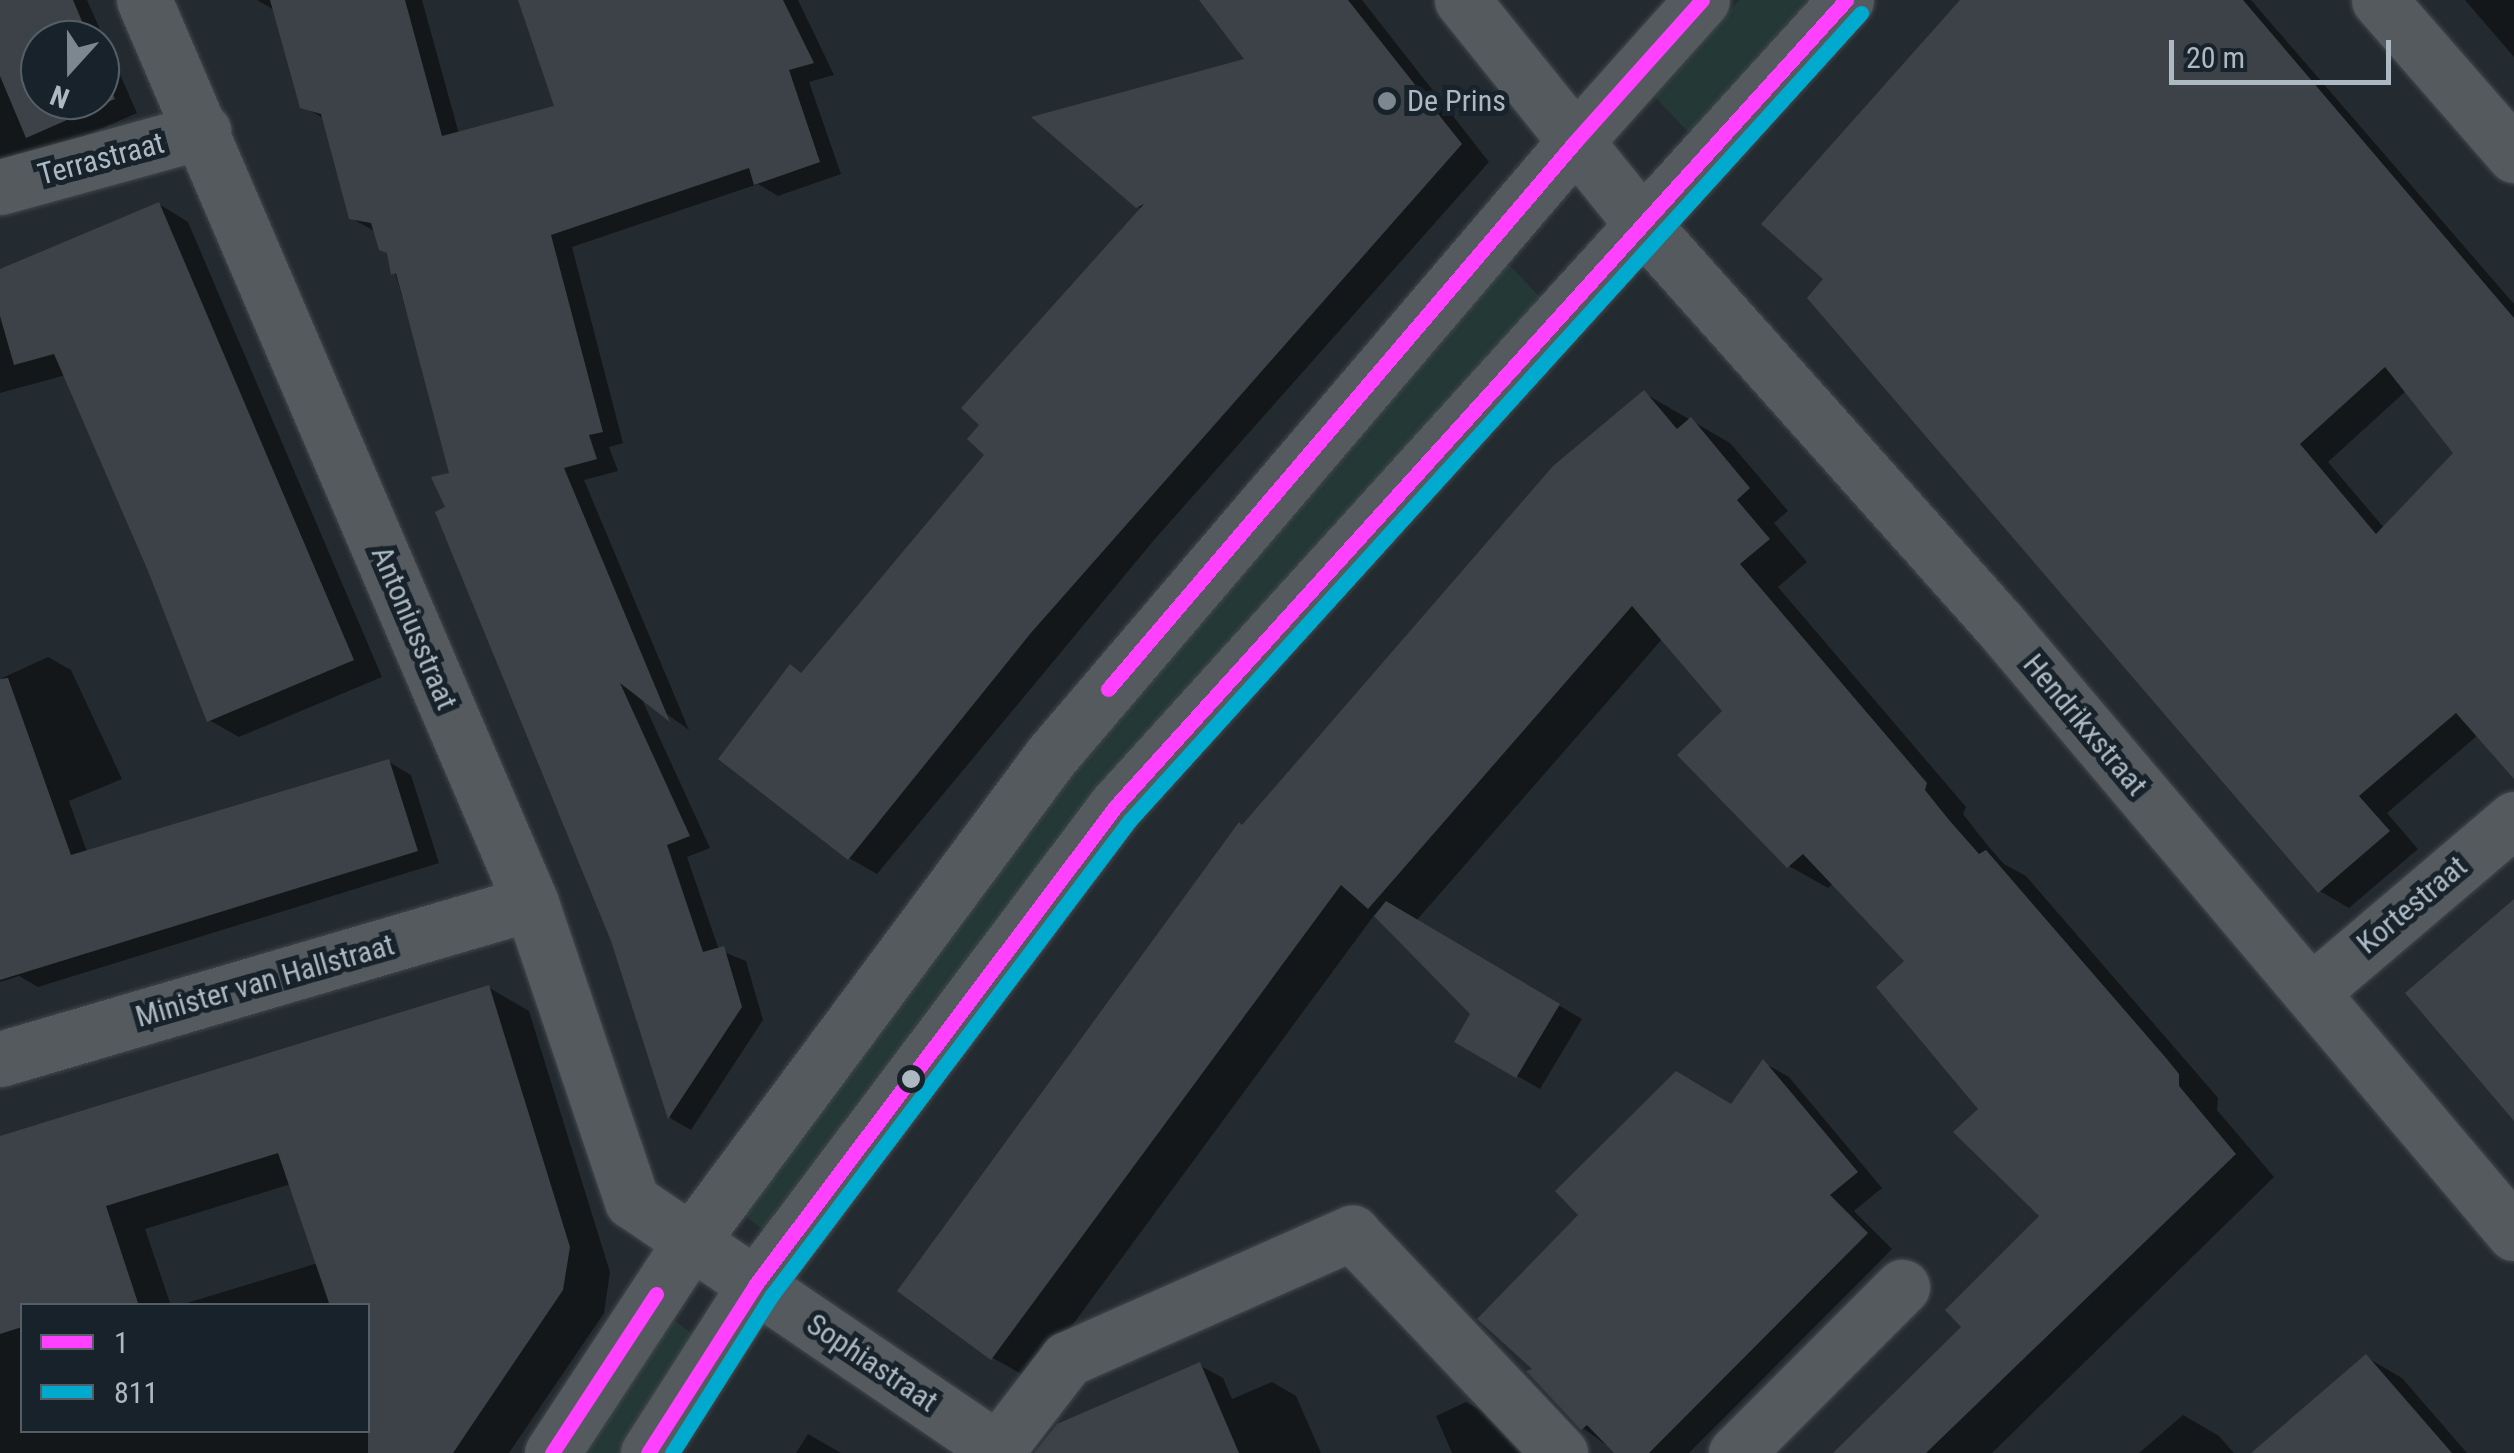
<!DOCTYPE html>
<html>
<head>
<meta charset="utf-8">
<style>
	body { margin:0 }
	#map { position:relative; width:2514px; height:1453px; overflow:hidden; background:#242b30; font-family:"Roboto Condensed",sans-serif }
	div>[style] { position:absolute }
	.green>* { inset:0; background:#243836 }
	.shadow>* { inset:0; background:#0007 }
	.building>* { inset:0; background:#3c4247 }
	.roads { filter:drop-shadow(0 0 2px #42474b) drop-shadow(0 0 2px #42474b) }
	.minor>* { height:55px; margin:-27.5px; padding:0 27.5px; transform-origin:27.5px; border-radius:27.5px; background:#545a5e }
	.bus-1>* { height:15px; margin:-7.5px; padding:0 7.5px; transform-origin:7.5px; border-radius:7.5px; background:#ff40ff }
	.bus-2>* { height:15px; margin:-7.5px; padding:0 7.5px; transform-origin:7.5px; border-radius:7.5px; background:#00a9ce }
	.dots>* { width:28px; height:28px; translate:-50% -50%; box-sizing:border-box; border:5px solid #18222a; border-radius:50% }
	span { translate:-50% -50%; white-space:nowrap; text-align:center; line-height:1.15; -webkit-text-stroke:10px #18222a; paint-order:stroke }
	.poi-label { font-size:30px; color:#acb9c3 }
	.left { translate:0 -50%; text-align:left }
	.street-label { font-size:30px; color:#acb9c3 }
	.legend { position:absolute; left:20px; top:1303px; width:350px; height:130px; box-sizing:border-box; background:#18222a; border:2px solid #535e67; margin:0; padding:12px 18px; list-style:none; font-size:30px; color:#acb9c3 }
	.legend li { display:flex; align-items:center; gap:20px; height:50px }
	.legend b { width:50px; border:2px solid #535e67 }
	.north { position:absolute; left:20px; top:20px; width:100px; height:100px; box-sizing:border-box; background:#18222a; border:2px solid #535e67; border-radius:50%; rotate:201deg; font-size:28px; font-weight:700; line-height:40px; text-align:center; color:#acb9c3 }
	.north::after { content:''; display:block; margin:auto; width:35px; height:45px; background:#7c8790; clip-path:polygon(50% 0,100% 100%,50% 72%,0 100%) }
	.scale { position:absolute; left:2169px; top:40px; width:222px; height:45px; box-sizing:border-box; border:5px solid #acb9c3; border-top:0; padding-left:12px; font-size:30px; line-height:35px; white-space:nowrap; color:#acb9c3; -webkit-text-stroke:8px #18222a; paint-order:stroke }
</style>
</head>
<body>
<div id="map">
	<div class="green">
		<i style="clip-path:polygon(1739px 0,1813px 0,1692px 136px,1655px 97px)"></i>
		<i style="clip-path:polygon(1501px 257px,1546px 303px,774px 1238px,740px 1212px,1066px 765px)"></i>
		<i style="clip-path:polygon(670px 1317px,701px 1341px,629px 1453px,580px 1453px)"></i>
	</div>
	<div class="shadow">
		<i style="clip-path:polygon(evenodd,0 0,87px 0,137px 113px,0 173px,0 0,40px 40px,100px 40px,100px 100px,40px 100px,40px 40px)"></i>
		<i style="clip-path:polygon(257px 0,422px 0,459px 134px,557px 107px,521px 0,798px 0,834px 75px,809px 82px,841px 174px,778px 196px,758px 184px,572px 247px,623px 443px,609px 447px,618px 471px,584px 480px,689px 730px,640px 695px,710px 848px,687px 857px,719px 950px,746px 961px,763px 1020px,691px 1130px,670px 1118px,613px 940px,448px 508px,452px 474px,390px 254px,374px 231px,351px 218px,325px 119px,302px 106px,274px 10px)"></i>
		<i style="clip-path:polygon(1201px 0,1362px 0,1489px 162px,1154px 540px,877px 874px,849px 858px,803px 675px,988px 454px,1143px 209px,1137px 206px,1248px 60px)"></i>
		<i style="clip-path:polygon(evenodd,1998px 0,2251px 0,2514px 304px,2514px 761px,2478px 735px,2387px 813px,2418px 849px,2349px 908px,2320px 891px,1826px 279px,1998px 0,2407px 390px,2457px 453px,2385px 529px,2328px 462px,2407px 390px)"></i>
		<i style="clip-path:polygon(2465px 0,2514px 0,2514px 57px)"></i>
		<i style="clip-path:polygon(159px 204px,188px 222px,382px 677px,239px 737px,209px 720px,151px 570px,66px 375px,0 393px,0 271px)"></i>
		<i style="clip-path:polygon(1644px 393px,1730px 443px,1788px 511px,1774px 523px,1807px 562px,1778px 587px,1966px 807px,1963px 814px,1988px 846px,2004px 864px,2026px 876px,2206px 1084px,2218px 1098px,2217px 1110px,2274px 1177px,1992px 1453px,1837px 1453px,1964px 1327px,2042px 1216px,1982px 1109px,1908px 961px,1834px 883px,1828px 888px,1789px 866px,1726px 711px,1663px 638px,1416px 921px,1582px 1019px,1540px 1089px,1457px 1041px,1473px 1014px,1375px 914px,1032px 1380px,993px 1358px,901px 1290px,1243px 828px)"></i>
		<i style="clip-path:polygon(48px 657px,71px 670px,122px 779px,69px 801px,87px 852px,389px 762px,411px 775px,439px 863px,38px 987px,19px 976px,0 982px,0 679px)"></i>
		<i style="clip-path:polygon(evenodd,488px 987px,529px 1011px,610px 1272px,604px 1313px,509px 1453px,0 1453px,0 1139px,488px 987px,291px 1184px,318px 1263px,177px 1306px,368px 1306px,368px 1430px,22px 1430px,22px 1306px,171px 1306px,145px 1229px,291px 1184px)"></i>
		<i style="clip-path:polygon(1764px 1063px,1789px 1077px,1882px 1188px,1854px 1211px,1892px 1249px,1689px 1453px,1617px 1453px,1583px 1428px,1732px 1107px)"></i>
		<i style="clip-path:polygon(2366px 1357px,2402px 1378px,2467px 1453px,2255px 1453px)"></i>
		<i style="clip-path:polygon(1199px 1365px,1223px 1378px,1232px 1399px,1272px 1382px,1296px 1396px,1321px 1453px,1106px 1453px)"></i>
		<i style="clip-path:polygon(1466px 1402px,1479px 1409px,1520px 1453px,1452px 1453px,1436px 1416px)"></i>
		<i style="clip-path:polygon(2183px 1415px,2219px 1436px,2234px 1453px,2139px 1453px)"></i>
		<i style="clip-path:polygon(808px 1434px,841px 1453px,796px 1453px)"></i>
	</div>
	<div class="building">
		<i style="clip-path:polygon(0 0,73px 0,90px 40px,40px 40px,40px 100px,100px 100px,100px 63px,115px 99px,26px 138px,0 76px)"></i>
		<i style="clip-path:polygon(270px 0,405px 0,442px 136px,554px 106px,518px 0,783px 0,814px 63px,789px 70px,820px 162px,754px 185px,749px 168px,551px 235px,603px 432px,589px 435px,597px 459px,564px 468px,670px 722px,620px 683px,690px 836px,667px 845px,703px 952px,724px 946px,742px 1007px,668px 1119px,611px 941px,435px 512px,445px 507px,431px 477px,449px 473px,396px 273px,391px 275px,387px 253px,379px 250px,371px 223px,349px 219px,321px 114px,300px 108px)"></i>
		<i style="clip-path:polygon(1199px 0,1348px 0,1462px 144px,1030px 634px,848px 860px,718px 759px,790px 664px,801px 673px,984px 455px,967px 439px,979px 425px,961px 408px,1144px 204px,1136px 208px,1031px 117px,1244px 59px)"></i>
		<i style="clip-path:polygon(evenodd,1960px 0,2243px 0,2514px 318px,2514px 779px,2456px 713px,2359px 796px,2390px 831px,2318px 893px,1807px 298px,1823px 279px,1761px 224px,1960px 0,2385px 367px,2453px 453px,2376px 534px,2300px 444px,2385px 367px)"></i>
		<i style="clip-path:polygon(159px 202px,354px 660px,207px 722px,148px 571px,54px 354px,14px 365px,0 316px,0 269px)"></i>
		<i style="clip-path:polygon(1644px 390px,1677px 429px,1691px 417px,1750px 488px,1737px 500px,1770px 539px,1740px 564px,1927px 783px,1925px 790px,1949px 820px,1979px 854px,1986px 850px,2166px 1058px,2179px 1074px,2179px 1086px,2236px 1154px,1926px 1453px,1833px 1453px,1961px 1327px,1945px 1310px,2039px 1216px,1953px 1132px,1978px 1109px,1876px 987px,1904px 961px,1803px 854px,1787px 868px,1677px 755px,1722px 711px,1632px 606px,1368px 909px,1341px 885px,991px 1360px,897px 1291px,1239px 822px,1242px 825px,1553px 466px)"></i>
		<i style="clip-path:polygon(8px 678px,71px 855px,389px 759px,418px 851px,0 980px,0 679px)"></i>
		<i style="clip-path:polygon(2514px 899px,2514px 1121px,2405px 993px)"></i>
		<i style="clip-path:polygon(1386px 901px,1560px 1004px,1516px 1078px,1454px 1042px,1470px 1014px,1374px 916px)"></i>
		<i style="clip-path:polygon(489px 985px,570px 1247px,563px 1290px,453px 1453px,368px 1453px,368px 1306px,330px 1306px,278px 1153px,106px 1206px,139px 1306px,22px 1306px,22px 1327px,0 1334px,0 1136px)"></i>
		<i style="clip-path:polygon(1763px 1059px,1858px 1172px,1830px 1195px,1868px 1233px,1649px 1453px,1614px 1453px,1587px 1425px,1581px 1430px,1526px 1371px,1532px 1369px,1477px 1319px,1578px 1215px,1555px 1191px,1676px 1071px,1731px 1104px)"></i>
		<i style="clip-path:polygon(2366px 1354px,2452px 1453px,2251px 1453px)"></i>
		<i style="clip-path:polygon(1200px 1362px,1239px 1453px,1034px 1453px,1057px 1424px)"></i>
	</div>
	<div class="roads">
		<div class="minor">
			<i style="left:144px;top:0;width:982px;rotate:66.8deg"></i>
			<i style="left:531px;top:903px;width:315px;rotate:71.3deg"></i>
			<i style="left:632px;top:1201px;width:448px;rotate:34.2deg"></i>
			<i style="left:1462px;top:0;width:290px;rotate:51.2deg"></i>
			<i style="left:1644px;top:226px;width:536px;rotate:48.25deg"></i>
			<i style="left:2001px;top:626px;width:795px;rotate:49.8deg"></i>
			<i style="left:2379px;top:0;width:206px;rotate:48.9deg"></i>
			<i style="left:0;top:187px;width:211px;rotate:-15.4deg"></i>
			<i style="left:2311px;top:992px;width:267px;rotate:-40.4deg"></i>
			<i style="left:0;top:1059px;width:553px;rotate:-16.37deg"></i>
			<i style="left:997px;top:1450px;width:115px;rotate:-52.4deg"></i>
			<i style="left:1067px;top:1359px;width:312px;rotate:-23.9deg"></i>
			<i style="left:1352px;top:1233px;width:303px;rotate:46.6deg"></i>
			<i style="left:552px;top:1453px;width:254px;rotate:-56.7deg"></i>
			<i style="left:691px;top:1241px;width:605px;rotate:-53.4deg"></i>
			<i style="left:1052px;top:755px;width:804px;rotate:-49.54deg"></i>
			<i style="left:1574px;top:143px;width:192px;rotate:-48.2deg"></i>
			<i style="left:648px;top:1453px;width:201px;rotate:-57.4deg"></i>
			<i style="left:756px;top:1284px;width:597px;rotate:-53.03deg"></i>
			<i style="left:1115px;top:807px;width:1089px;rotate:-47.83deg"></i>
			<i style="left:1736px;top:1453px;width:235px;rotate:-45deg"></i>
		</div>
	</div>
	<div class="bus-1">
		<i style="left:1108px;top:689px;width:718px;rotate:-49.52deg"></i>
		<i style="left:1574px;top:143px;width:192px;rotate:-48.2deg"></i>
		<i style="left:552px;top:1453px;width:190px;rotate:-56.8deg"></i>
		<i style="left:648px;top:1453px;width:201px;rotate:-57.4deg"></i>
		<i style="left:756px;top:1284px;width:597px;rotate:-53.03deg"></i>
		<i style="left:1115px;top:807px;width:1089px;rotate:-47.83deg"></i>
	</div>
	<div class="bus-2">
		<i style="left:672px;top:1453px;width:187px;rotate:-57.7deg"></i>
		<i style="left:772px;top:1295px;width:595px;rotate:-53deg"></i>
		<i style="left:1130px;top:820px;width:1089px;rotate:-47.83deg"></i>
	</div>
	<div class="dots">
		<i style="left:1387px;top:101px;background:#7c8790"></i>
		<i style="left:911px;top:1079px;background:#acb9c3"></i>
	</div>
	<div class="poi-label">
		<span class="left" style="left:1407px;top:101px">De Prins</span>
	</div>
	<div class="street-label">
		<span style="left:101px;top:159px;rotate:-15deg">Terrastraat</span>
		<span style="left:414px;top:628px;rotate:67deg">Antoniusstraat</span>
		<span style="left:2085px;top:725px;rotate:50deg">Hendrikxstraat</span>
		<span style="left:2412px;top:905px;rotate:-40deg">Kortestraat</span>
		<span style="left:265px;top:981px;rotate:-16deg">Minister van Hallstraat</span>
		<span style="left:872px;top:1363px;rotate:34deg">Sophiastraat</span>
	</div>
	<ul class="legend">
	<li><b style="height:12px;background:#ff40ff"></b>1</li>
	<li><b style="height:12px;background:#00a9ce"></b>811</li>
	</ul>
	<div class="north">N</div>
	<div class="scale">20 m</div>
</div>
</body>
</html>
